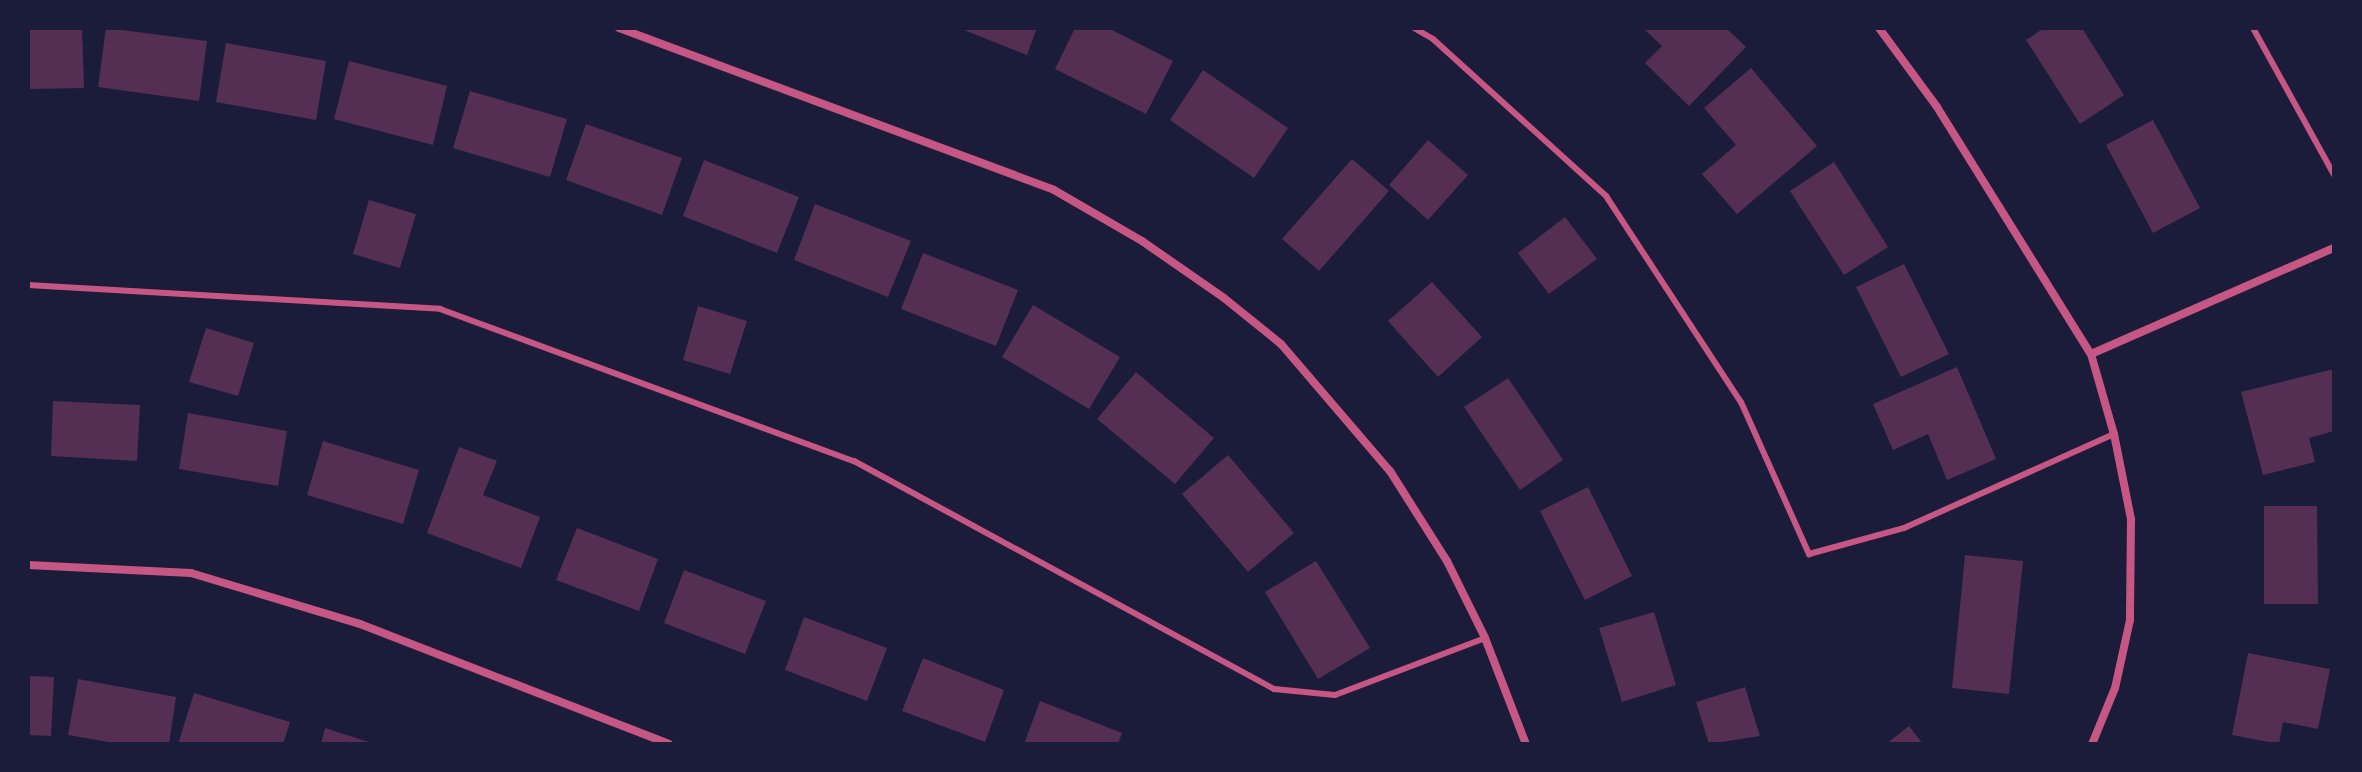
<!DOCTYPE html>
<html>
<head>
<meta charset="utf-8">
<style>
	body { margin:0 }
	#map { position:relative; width:2362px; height:772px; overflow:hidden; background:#1b1b3a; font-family:"Space Grotesk",sans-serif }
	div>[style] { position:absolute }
	.building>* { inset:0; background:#542f53 }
	.service>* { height:6px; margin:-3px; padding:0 3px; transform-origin:3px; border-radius:3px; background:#c65784 }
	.minor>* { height:8px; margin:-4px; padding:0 4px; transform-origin:4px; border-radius:4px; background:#c65784 }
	span { translate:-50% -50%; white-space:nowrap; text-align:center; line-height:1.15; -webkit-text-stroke:8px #1b1b3a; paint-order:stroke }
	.frame { position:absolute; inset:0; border:30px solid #1b1b3a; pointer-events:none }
</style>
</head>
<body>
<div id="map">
	<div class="building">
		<i style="clip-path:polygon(82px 28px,84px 88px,28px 89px,28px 29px)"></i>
		<i style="clip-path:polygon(106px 28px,207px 41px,199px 101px,98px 87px)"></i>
		<i style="clip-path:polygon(959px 28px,1037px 28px,1027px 55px)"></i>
		<i style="clip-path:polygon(1075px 28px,1108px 28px,1173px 61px,1146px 114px,1055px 69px)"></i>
		<i style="clip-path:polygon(1643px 28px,1726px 28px,1746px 47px,1689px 106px,1645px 63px,1662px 46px)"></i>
		<i style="clip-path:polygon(2044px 28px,2082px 28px,2124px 95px,2080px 124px,2026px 40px)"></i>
		<i style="clip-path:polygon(226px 43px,326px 61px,316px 120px,216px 102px)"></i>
		<i style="clip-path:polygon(349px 61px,447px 86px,433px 145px,334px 119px)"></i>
		<i style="clip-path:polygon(1751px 68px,1817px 146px,1737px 214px,1702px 174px,1736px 145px,1704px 108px)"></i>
		<i style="clip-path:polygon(1203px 70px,1288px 128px,1254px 178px,1170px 120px)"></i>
		<i style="clip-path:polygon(470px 91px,567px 119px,550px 177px,453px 148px)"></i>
		<i style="clip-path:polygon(2153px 120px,2200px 208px,2153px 233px,2106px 145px)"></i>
		<i style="clip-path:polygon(586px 124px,682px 158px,662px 215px,566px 180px)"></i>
		<i style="clip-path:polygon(1428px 140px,1468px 175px,1428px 220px,1389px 185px)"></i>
		<i style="clip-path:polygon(1352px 159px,1389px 191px,1319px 271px,1282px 239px)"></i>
		<i style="clip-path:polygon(704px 160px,799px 197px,777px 253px,683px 216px)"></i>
		<i style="clip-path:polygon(1834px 162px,1888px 247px,1844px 275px,1790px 191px)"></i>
		<i style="clip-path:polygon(369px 200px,416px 214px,400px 268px,353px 254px)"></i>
		<i style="clip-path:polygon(815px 204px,911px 241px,888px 297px,794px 260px)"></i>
		<i style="clip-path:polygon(1565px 217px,1597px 259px,1549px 294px,1518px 253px)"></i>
		<i style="clip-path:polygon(923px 253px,1018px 290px,996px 346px,901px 309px)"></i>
		<i style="clip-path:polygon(1904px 264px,1949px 354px,1901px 377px,1856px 287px)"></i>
		<i style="clip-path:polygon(1432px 282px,1482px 337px,1438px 377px,1388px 321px)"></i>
		<i style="clip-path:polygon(1033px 305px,1120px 357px,1089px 409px,1002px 357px)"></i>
		<i style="clip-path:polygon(698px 306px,747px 321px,730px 374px,683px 360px)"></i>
		<i style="clip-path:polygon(206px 328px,254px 343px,238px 396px,189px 382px)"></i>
		<i style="clip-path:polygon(1957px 367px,1996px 459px,1947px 480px,1928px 434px,1893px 450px,1873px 404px)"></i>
		<i style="clip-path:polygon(2334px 369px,2334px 431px,2309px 438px,2315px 462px,2263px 475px,2241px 392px)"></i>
		<i style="clip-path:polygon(1136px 372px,1214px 438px,1175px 484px,1097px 419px)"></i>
		<i style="clip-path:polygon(1508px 378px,1563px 460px,1520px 490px,1464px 407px)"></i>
		<i style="clip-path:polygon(53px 401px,140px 405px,137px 461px,51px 456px)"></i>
		<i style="clip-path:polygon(188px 413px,287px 431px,278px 486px,179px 469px)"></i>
		<i style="clip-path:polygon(323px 441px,419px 470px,403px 524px,307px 495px)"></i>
		<i style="clip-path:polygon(459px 447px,497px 461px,483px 495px,540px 517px,521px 568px,427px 533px)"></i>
		<i style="clip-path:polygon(1228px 455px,1294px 533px,1248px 572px,1182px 494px)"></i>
		<i style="clip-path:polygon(1588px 487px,1632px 576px,1585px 600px,1540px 511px)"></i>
		<i style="clip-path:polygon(2264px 506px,2317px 506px,2318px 604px,2264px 604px)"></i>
		<i style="clip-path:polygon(577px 528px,658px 559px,639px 611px,556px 580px)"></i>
		<i style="clip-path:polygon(1965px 555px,2023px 561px,2009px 694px,1952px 688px)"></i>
		<i style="clip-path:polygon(1316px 561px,1370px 648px,1318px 679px,1265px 592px)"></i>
		<i style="clip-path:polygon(684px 570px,766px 601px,745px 654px,664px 623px)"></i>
		<i style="clip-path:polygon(1654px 612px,1676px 685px,1622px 702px,1599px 628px)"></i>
		<i style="clip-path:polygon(804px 617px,887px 648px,867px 701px,785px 670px)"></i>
		<i style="clip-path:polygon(2248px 653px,2330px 669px,2318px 729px,2283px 722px,2279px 744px,2232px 735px)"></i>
		<i style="clip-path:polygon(923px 658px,1004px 690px,985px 742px,902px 711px)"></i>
		<i style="clip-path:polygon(28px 676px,54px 677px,51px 736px,28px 735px)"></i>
		<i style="clip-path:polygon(78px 679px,176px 697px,169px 744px,120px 744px,68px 735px)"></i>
		<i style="clip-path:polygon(1745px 687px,1760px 736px,1709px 744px,1696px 702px)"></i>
		<i style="clip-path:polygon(194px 693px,290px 722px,283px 744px,178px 744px)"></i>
		<i style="clip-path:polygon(1040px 701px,1122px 733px,1118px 744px,1024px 744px)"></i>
		<i style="clip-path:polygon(1909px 726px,1923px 744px,1886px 744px)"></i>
		<i style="clip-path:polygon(325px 728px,372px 743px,372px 744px,321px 744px)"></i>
	</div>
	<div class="service">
		<i style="left:1414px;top:28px;width:22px;rotate:30deg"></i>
		<i style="left:1433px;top:39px;width:234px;rotate:42.2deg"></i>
		<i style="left:1606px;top:196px;width:246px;rotate:56.8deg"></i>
		<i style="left:1741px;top:402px;width:167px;rotate:65.9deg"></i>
		<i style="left:1809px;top:554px;width:98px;rotate:-15.3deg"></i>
		<i style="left:1904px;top:528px;width:230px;rotate:-24.1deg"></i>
		<i style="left:2253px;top:28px;width:168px;rotate:61.1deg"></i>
		<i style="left:28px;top:285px;width:413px;rotate:3.3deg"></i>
		<i style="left:440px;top:309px;width:441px;rotate:20.2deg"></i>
		<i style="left:854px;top:461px;width:478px;rotate:28.5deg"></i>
		<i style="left:1274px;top:689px;width:61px;rotate:5.6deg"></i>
		<i style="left:1335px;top:695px;width:160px;rotate:-20.8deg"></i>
	</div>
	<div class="minor">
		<i style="left:619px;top:28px;width:464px;rotate:20.4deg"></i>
		<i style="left:1054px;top:190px;width:102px;rotate:30.1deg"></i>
		<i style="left:1142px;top:241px;width:100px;rotate:34.8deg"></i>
		<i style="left:1224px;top:298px;width:73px;rotate:38.9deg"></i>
		<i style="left:1281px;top:344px;width:167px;rotate:49.4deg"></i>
		<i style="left:1390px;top:471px;width:107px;rotate:57.7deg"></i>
		<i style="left:1447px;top:561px;width:86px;rotate:63.7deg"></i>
		<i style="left:1485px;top:638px;width:114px;rotate:68.9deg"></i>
		<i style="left:1879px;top:28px;width:98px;rotate:53.7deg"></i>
		<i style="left:1937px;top:107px;width:291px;rotate:58.1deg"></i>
		<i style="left:2091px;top:354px;width:83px;rotate:74deg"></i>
		<i style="left:2114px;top:434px;width:87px;rotate:78.7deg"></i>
		<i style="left:2131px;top:519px;width:101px;rotate:90.6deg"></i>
		<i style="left:2130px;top:620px;width:70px;rotate:102.4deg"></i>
		<i style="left:2115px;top:688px;width:61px;rotate:112.3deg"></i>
		<i style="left:2091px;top:354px;width:265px;rotate:-23.6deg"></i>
		<i style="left:28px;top:565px;width:163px;rotate:2.8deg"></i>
		<i style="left:191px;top:573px;width:177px;rotate:16.8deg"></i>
		<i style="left:360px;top:624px;width:331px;rotate:21.2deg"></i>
	</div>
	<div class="frame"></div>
</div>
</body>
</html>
